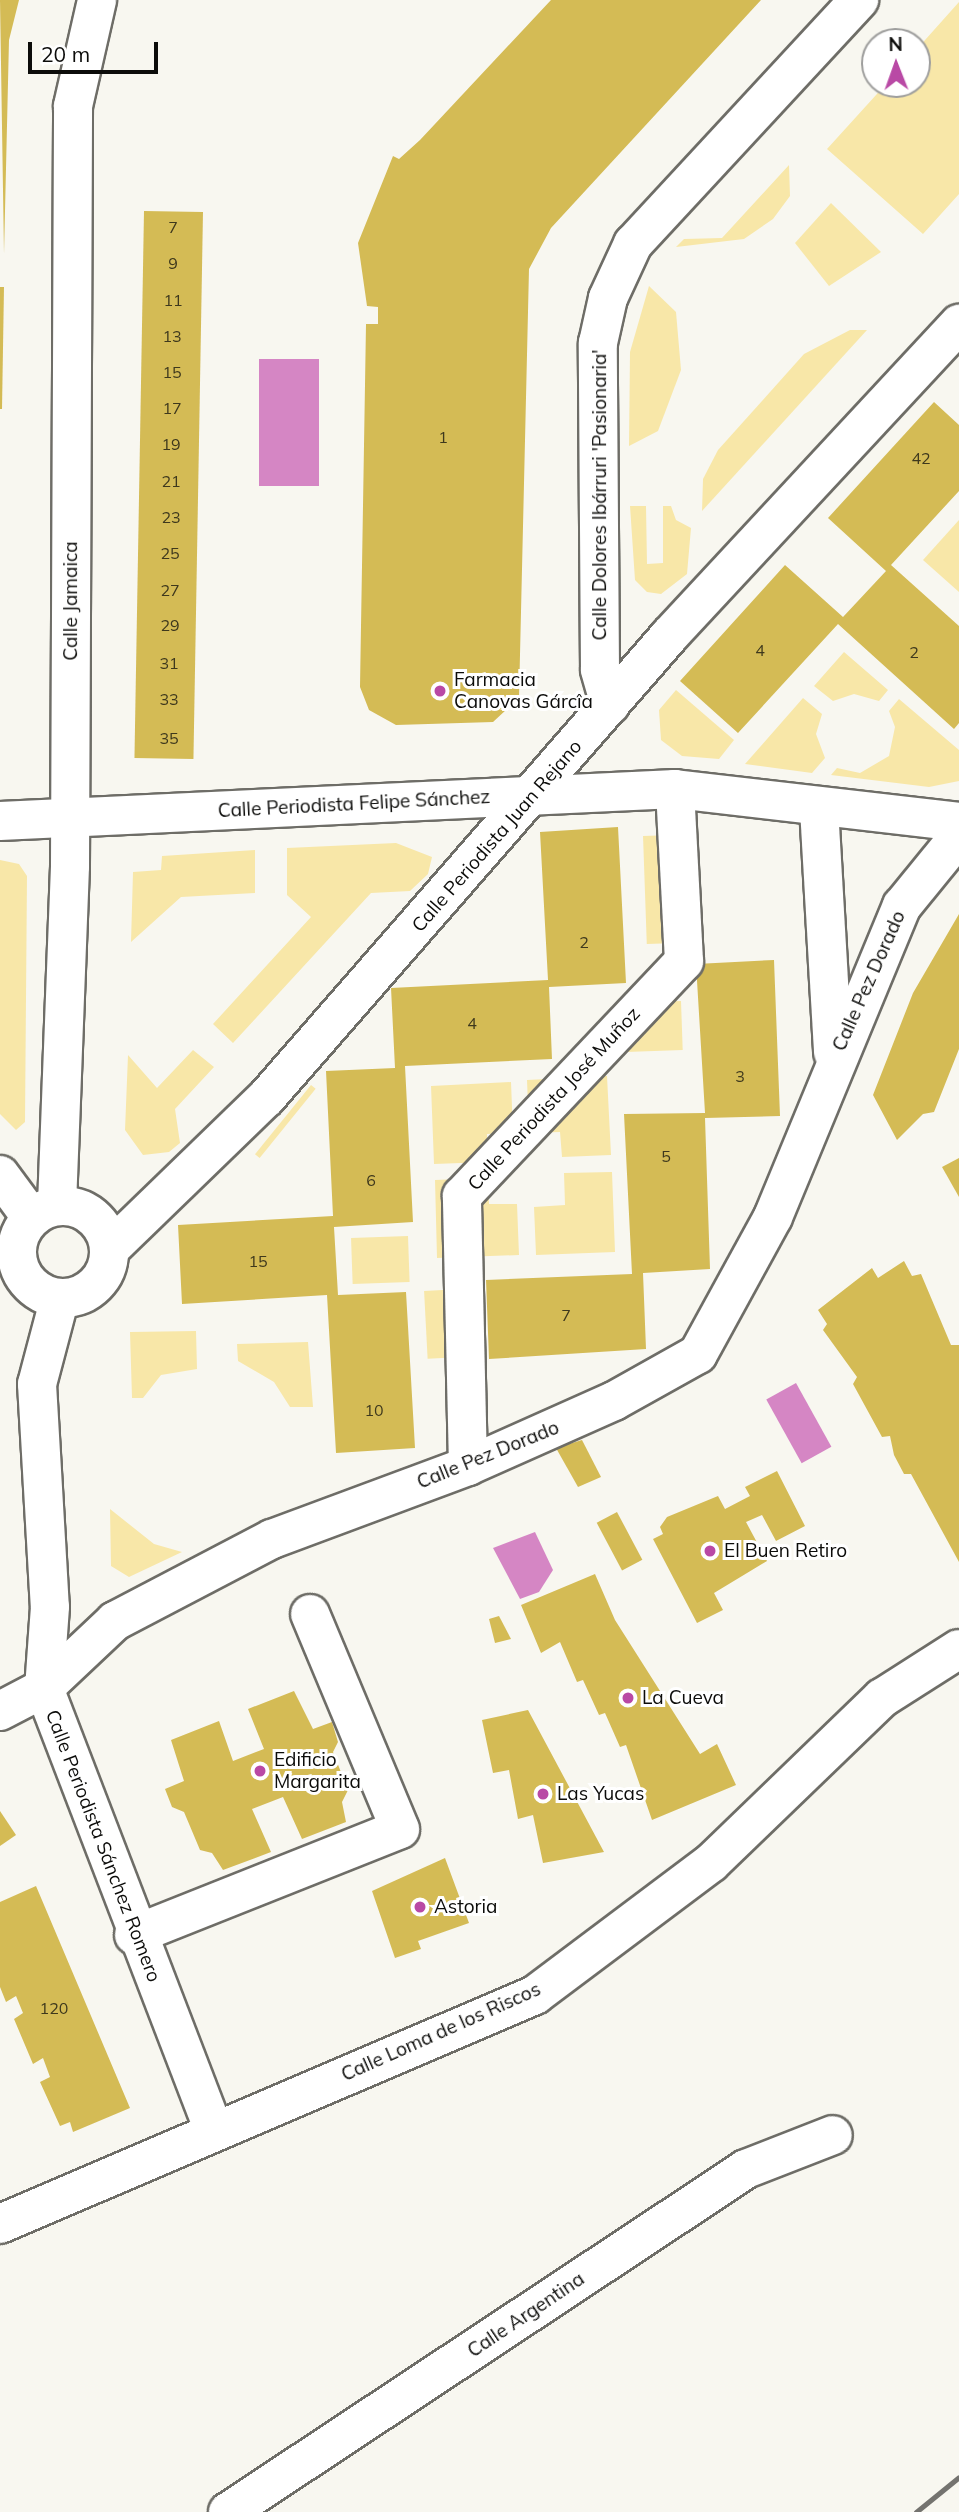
<!DOCTYPE html>
<meta charset="utf-8">
<style>
body{margin:0}
#map{position:relative;width:959px;height:2512px;overflow:hidden;background:#f8f7f0;font-family:Mulish,sans-serif}
div>[style]{position:absolute}
[style*='--x']{left:calc(var(--x)*1px);top:calc(var(--y)*1px);width:calc(var(--w)*1px);rotate:calc(var(--a)*1deg)}
.green>*{inset:0;background:#f8e7a8;transform-origin:0 0}
.water>*{inset:0;background:#d586c4;transform-origin:0 0}
.building>*{inset:0;background:#d4bb55;transform-origin:0 0}
.roads{filter:drop-shadow(2px 0 #6e6d67) drop-shadow(-2px 0 #6e6d67) drop-shadow(0 2px #6e6d67) drop-shadow(0 -2px #6e6d67)}
.street>*{height:38px;margin:-19px;padding:0 19px;transform-origin:19px;border-radius:19px;background:#fff}
.street>.ring{margin:-19px;padding:0;box-sizing:content-box;background:none;border:38px solid #fff;border-radius:50%}
.rail>*{height:5px;margin:-2.5px;padding:0 2.5px;transform-origin:2.5px;border-radius:2.5px;background:#74736f}
.dots>*{width:19px;height:19px;translate:-50% -50%;box-sizing:border-box;border:4px solid #fff;border-radius:50%}
span{translate:-50% -50%;white-space:nowrap;text-align:center;line-height:1.15;-webkit-text-stroke:6px #fff;paint-order:stroke}
.number-label{font-size:16px;color:#3e381d}
.number-label span{-webkit-text-stroke-width:0}
.street-label{font-size:19px;color:#0c0c0a}
.poi-label{font-size:19px;color:#0c0c0a}
.left{translate:0 -50%;text-align:left}
.north{position:absolute;left:861px;top:28px;width:70px;height:70px;box-sizing:border-box;background:#fff;border:2px solid #9e9e9d;border-radius:50%;rotate:359deg;font-size:19px;font-weight:700;line-height:28px;text-align:center;color:#0c0c0a}
.north::after{content:'';display:block;margin:auto;width:24px;height:32px;background:#b949a5;clip-path:polygon(50% 0,100% 100%,50% 72%,0 100%)}
.scale{position:absolute;left:28px;top:42px;width:130px;height:32px;box-sizing:border-box;border:4px solid #0c0c0a;border-top:0;padding-left:9px;font-size:21px;line-height:24px;white-space:nowrap;color:#0c0c0a;-webkit-text-stroke:5px #fff;paint-order:stroke}
</style>
<div id="map">
<div class="green">
<div style="clip-path:polygon(959px 2px,959px 194px,923px 234px,827px 149px,886px 84px,917px 84px,917px 49px)"></div>
<div style="clip-path:polygon(789px 165px,790px 196px,773px 219px,744px 239px,676px 247px,684px 239px,722px 238px)"></div>
<div style="clip-path:polygon(831px 203px,881px 252px,829px 286px,795px 243px)"></div>
<div style="clip-path:polygon(649px 286px,676px 312px,681px 370px,658px 431px,629px 446px,630px 352px)"></div>
<div style="clip-path:polygon(850px 330px,867px 330px,702px 511px,703px 479px,718px 450px,804px 354px)"></div>
<div style="clip-path:polygon(630px 506px,646px 506px,647px 564px,663px 563px,663px 506px,671px 506px,676px 520px,691px 528px,687px 574px,661px 594px,647px 592px,635px 580px)"></div>
<div style="clip-path:polygon(959px 520px,959px 592px,923px 560px)"></div>
<div style="clip-path:polygon(844px 652px,888px 690px,879px 701px,854px 694px,833px 701px,814px 686px)"></div>
<div style="clip-path:polygon(676px 690px,734px 740px,719px 759px,682px 756px,661px 740px,659px 710px)"></div>
<div style="clip-path:polygon(803px 698px,822px 714px,816px 734px,825px 758px,812px 773px,745px 764px)"></div>
<div style="clip-path:polygon(899px 699px,959px 750px,959px 781px,929px 787px,831px 775px,837px 768px,860px 773px,889px 756px,895px 727px,889px 711px)"></div>
<div style="left:673px;top:835px;width:108px;height:30px;rotate:88deg"></div>
<div style="clip-path:polygon(396px 843px,432px 857px,428px 874px,410px 891px,371px 893px,233px 1043px,213px 1024px,311px 917px,287px 895px,287px 848px)"></div>
<div style="clip-path:polygon(255px 850px,255px 893px,181px 897px,131px 942px,133px 872px,161px 870px,162px 856px)"></div>
<div style="clip-path:polygon(0 860px,19px 864px,27px 876px,25px 1122px,16px 1130px,0 1114px)"></div>
<div style="left:681px;top:1001px;width:49px;height:57px;rotate:88deg"></div>
<div style="clip-path:polygon(193px 1050px,214px 1067px,175px 1109px,180px 1143px,169px 1152px,143px 1155px,125px 1130px,128px 1055px,157px 1088px)"></div>
<div style="clip-path:polygon(607px 1076px,611px 1155px,562px 1157px,560px 1132px,529px 1133px,527px 1080px)"></div>
<div style="clip-path:polygon(511px 1082px,513px 1133px,487px 1134px,488px 1162px,434px 1164px,431px 1086px)"></div>
<div style="left:311px;top:1085px;width:6px;height:89px;rotate:39deg"></div>
<div style="clip-path:polygon(612px 1172px,615px 1252px,536px 1255px,534px 1207px,565px 1205px,564px 1173px)"></div>
<div style="clip-path:polygon(488px 1178px,489px 1204px,517px 1204px,519px 1255px,437px 1258px,435px 1180px)"></div>
<div style="left:408px;top:1236px;width:46px;height:57px;rotate:88deg"></div>
<div style="left:480px;top:1288px;width:68px;height:56px;rotate:87deg"></div>
<div style="clip-path:polygon(196px 1331px,197px 1369px,161px 1375px,143px 1398px,132px 1398px,130px 1332px)"></div>
<div style="clip-path:polygon(308px 1342px,313px 1407px,290px 1407px,274px 1382px,238px 1361px,237px 1344px)"></div>
<div style="clip-path:polygon(110px 1509px,154px 1544px,182px 1552px,129px 1577px,111px 1566px)"></div>
</div>
<div class="water">
<div style="left:259px;top:359px;width:60px;height:127px"></div>
<div style="left:796px;top:1383px;width:73px;height:34px;rotate:61deg"></div>
<div style="clip-path:polygon(535px 1532px,553px 1570px,539px 1592px,520px 1599px,493px 1548px)"></div>
</div>
<div class="building">
<div style="clip-path:polygon(0 0,19px 0,9px 40px,4px 254px)"></div>
<div style="clip-path:polygon(551px 0,761px 0,551px 228px,529px 269px,519px 698px,493px 722px,396px 725px,369px 710px,360px 687px,366px 324px,378px 324px,378px 307px,367px 306px,358px 243px,393px 156px,399px 159px,420px 140px)"></div>
<div style="left:144px;top:211px;width:59px;height:547px;rotate:1deg"></div>
<div style="clip-path:polygon(0 287px,4px 287px,2px 409px,0 409px)"></div>
<div style="clip-path:polygon(934px 402px,959px 425px,959px 491px,891px 565px,959px 626px,959px 723px,954px 729px,838px 624px,738px 733px,680px 681px,785px 565px,843px 617px,886px 571px,828px 518px)"></div>
<div style="clip-path:polygon(618px 827px,626px 983px,549px 987px,552px 1059px,405px 1066px,413px 1222px,334px 1227px,338px 1295px,406px 1292px,415px 1448px,336px 1453px,327px 1295px,182px 1304px,178px 1225px,333px 1216px,326px 1071px,395px 1068px,391px 988px,548px 980px,540px 832px)"></div>
<div style="clip-path:polygon(959px 914px,959px 1049px,934px 1112px,923px 1114px,897px 1140px,873px 1095px,913px 993px)"></div>
<div style="clip-path:polygon(774px 960px,780px 1116px,705px 1118px,710px 1269px,643px 1273px,646px 1349px,489px 1359px,486px 1280px,632px 1274px,624px 1114px,705px 1113px,696px 964px)"></div>
<div style="clip-path:polygon(959px 1158px,959px 1197px,942px 1167px)"></div>
<div style="clip-path:polygon(904px 1261px,912px 1276px,921px 1274px,951px 1345px,959px 1345px,959px 1562px,911px 1474px,904px 1474px,894px 1455px,890px 1436px,882px 1437px,853px 1384px,857px 1377px,823px 1330px,827px 1324px,818px 1310px,872px 1268px,878px 1278px)"></div>
<div style="clip-path:polygon(582px 1440px,601px 1477px,578px 1487px,556px 1448px)"></div>
<div style="clip-path:polygon(777px 1471px,805px 1526px,776px 1541px,762px 1515px,746px 1522px,767px 1561px,714px 1593px,723px 1610px,697px 1623px,653px 1539px,663px 1534px,660px 1527px,667px 1517px,718px 1496px,725px 1509px,750px 1496px,745px 1487px)"></div>
<div style="left:617px;top:1512px;width:54px;height:23px;rotate:62deg"></div>
<div style="clip-path:polygon(595px 1574px,615px 1620px,700px 1754px,717px 1744px,736px 1785px,652px 1820px,626px 1745px,620px 1747px,605px 1713px,599px 1715px,583px 1680px,577px 1682px,560px 1642px,541px 1653px,521px 1605px)"></div>
<div style="clip-path:polygon(499px 1616px,511px 1639px,495px 1643px,489px 1619px)"></div>
<div style="clip-path:polygon(294px 1691px,313px 1729px,332px 1722px,338px 1742px,333px 1752px,348px 1790px,342px 1802px,346px 1822px,302px 1839px,283px 1797px,252px 1809px,271px 1852px,223px 1870px,212px 1853px,200px 1850px,184px 1812px,172px 1807px,165px 1789px,184px 1781px,171px 1740px,219px 1721px,233px 1761px,264px 1749px,248px 1709px)"></div>
<div style="clip-path:polygon(528px 1710px,604px 1852px,543px 1863px,533px 1815px,518px 1819px,509px 1770px,493px 1773px,482px 1720px)"></div>
<div style="clip-path:polygon(0 1811px,16px 1835px,0 1846px)"></div>
<div style="clip-path:polygon(445px 1858px,469px 1923px,418px 1941px,421px 1949px,395px 1958px,372px 1891px)"></div>
<div style="clip-path:polygon(36px 1886px,130px 2108px,73px 2132px,70px 2122px,60px 2126px,40px 2082px,50px 2077px,43px 2058px,33px 2064px,14px 2019px,23px 2013px,16px 1996px,6px 2002px,0 1987px,0 1902px)"></div>
</div>
<div class="roads">
<div class="street">
<div style="--x:610;--y:705;--w:37;--a:-106"></div>
<div style="--x:600;--y:669;--w:326;--a:-90.4"></div>
<div style="--x:598;--y:343;--w:46;--a:-77.5"></div>
<div style="--x:608;--y:298;--w:60;--a:-65.2"></div>
<div style="--x:633;--y:244;--w:333;--a:-47.2"></div>
<div style="--x:819;--y:808;--w:245;--a:86.7"></div>
<div style="--x:0;--y:821;--w:676;--a:-2.71"></div>
<div style="--x:675;--y:789;--w:286;--a:6.6"></div>
<div style="--x:0;--y:1175;--w:52;--a:53.6"></div>
<div style="--x:57;--y:1205;--w:339;--a:-87.8"></div>
<div style="--x:70;--y:866;--w:760;--a:-89.77"></div>
<div style="--x:73;--y:106;--w:109;--a:-77.2"></div>
<div class="ring" style="left:17px;top:1206px;width:54px;height:54px"></div>
<div style="--x:111;--y:1248;--w:216;--a:-44.1"></div>
<div style="--x:266;--y:1098;--w:614;--a:-48.89"></div>
<div style="--x:670;--y:635;--w:425;--a:-47.1"></div>
<div style="--x:59;--y:1301;--w:86;--a:104.8"></div>
<div style="--x:37;--y:1384;--w:223;--a:86.7"></div>
<div style="--x:50;--y:1607;--w:81;--a:94.2"></div>
<div style="--x:44;--y:1688;--w:474;--a:69"></div>
<div style="--x:468;--y:1466;--w:270;--a:-91.3"></div>
<div style="--x:462;--y:1196;--w:323;--a:-46.6"></div>
<div style="--x:684;--y:961;--w:172;--a:-93"></div>
<div style="--x:0;--y:1711;--w:50;--a:-27.6"></div>
<div style="--x:44;--y:1688;--w:98;--a:-43.3"></div>
<div style="--x:115;--y:1621;--w:177;--a:-27.6"></div>
<div style="--x:272;--y:1539;--w:209;--a:-20.4"></div>
<div style="--x:468;--y:1466;--w:160;--a:-24"></div>
<div style="--x:614;--y:1401;--w:96;--a:-29.2"></div>
<div style="--x:698;--y:1354;--w:156;--a:-61.3"></div>
<div style="--x:773;--y:1217;--w:337;--a:-67.5"></div>
<div style="--x:902;--y:906;--w:90;--a:-50.8"></div>
<div style="--x:134;--y:1935;--w:286;--a:-21.7"></div>
<div style="--x:400;--y:1829;--w:233;--a:-112.7"></div>
<div style="--x:0;--y:2224;--w:582;--a:-23.17"></div>
<div style="--x:535;--y:1995;--w:220;--a:-36.9"></div>
<div style="--x:711;--y:1863;--w:238;--a:-44"></div>
<div style="--x:882;--y:1698;--w:91;--a:-32.5"></div>
<div style="--x:228;--y:2512;--w:621;--a:-33.51"></div>
<div style="--x:746;--y:2169;--w:93;--a:-21.3"></div>
</div>
</div>
<div class="rail">
<div style="--x:916;--y:2512;--w:55;--a:-39.1"></div>
</div>
<div class="dots">
<div style="left:440px;top:691px;background:#b949a5"></div>
<div style="left:710px;top:1551px;background:#b949a5"></div>
<div style="left:628px;top:1698px;background:#b949a5"></div>
<div style="left:260px;top:1771px;background:#b949a5"></div>
<div style="left:543px;top:1794px;background:#b949a5"></div>
<div style="left:420px;top:1907px;background:#b949a5"></div>
</div>
<div class="number-label">
<span style="left:173px;top:227px">7</span>
<span style="left:173px;top:263px">9</span>
<span style="left:173px;top:300px">11</span>
<span style="left:172px;top:336px">13</span>
<span style="left:172px;top:372px">15</span>
<span style="left:172px;top:408px">17</span>
<span style="left:443px;top:437px">1</span>
<span style="left:171px;top:444px">19</span>
<span style="left:921px;top:458px">42</span>
<span style="left:171px;top:481px">21</span>
<span style="left:171px;top:517px">23</span>
<span style="left:170px;top:553px">25</span>
<span style="left:170px;top:590px">27</span>
<span style="left:170px;top:625px">29</span>
<span style="left:760px;top:650px">4</span>
<span style="left:914px;top:652px">2</span>
<span style="left:169px;top:663px">31</span>
<span style="left:169px;top:699px">33</span>
<span style="left:169px;top:738px">35</span>
<span style="left:584px;top:942px">2</span>
<span style="left:472px;top:1023px">4</span>
<span style="left:740px;top:1076px">3</span>
<span style="left:666px;top:1156px">5</span>
<span style="left:371px;top:1180px">6</span>
<span style="left:258px;top:1261px">15</span>
<span style="left:566px;top:1315px">7</span>
<span style="left:374px;top:1410px">10</span>
<span style="left:54px;top:2008px">120</span>
</div>
<div class="street-label">
<span style="left:600px;top:495px;rotate:-90deg">Calle Dolores Ibárruri 'Pasionaria'</span>
<span style="left:71px;top:601px;rotate:-90deg">Calle Jamaica</span>
<span style="left:354px;top:804px;rotate:-3deg">Calle Periodista Felipe Sánchez</span>
<span style="left:497px;top:836px;rotate:-49deg">Calle Periodista Juan Rejano</span>
<span style="left:869px;top:981px;rotate:-66deg">Calle Pez Dorado</span>
<span style="left:554px;top:1099px;rotate:-47deg">Calle Periodista José Muñoz</span>
<span style="left:488px;top:1455px;rotate:-22deg">Calle Pez Dorado</span>
<span style="left:103px;top:1846px;rotate:69deg">Calle Periodista Sánchez Romero</span>
<span style="left:441px;top:2032px;rotate:-24deg">Calle Loma de los Riscos</span>
<span style="left:526px;top:2315px;rotate:-34deg">Calle Argentina</span>
</div>
<div class="poi-label">
<span class="left" style="left:454px;top:691px">Farmacia<br>Canovas Gárcîa</span>
<span class="left" style="left:724px;top:1551px">El Buen Retiro</span>
<span class="left" style="left:642px;top:1698px">La Cueva</span>
<span class="left" style="left:274px;top:1771px">Edificio<br>Margarita</span>
<span class="left" style="left:557px;top:1794px">Las Yucas</span>
<span class="left" style="left:434px;top:1907px">Astoria</span>
</div>
<div class="north">N</div>
<div class="scale">20 m</div>
</div>
